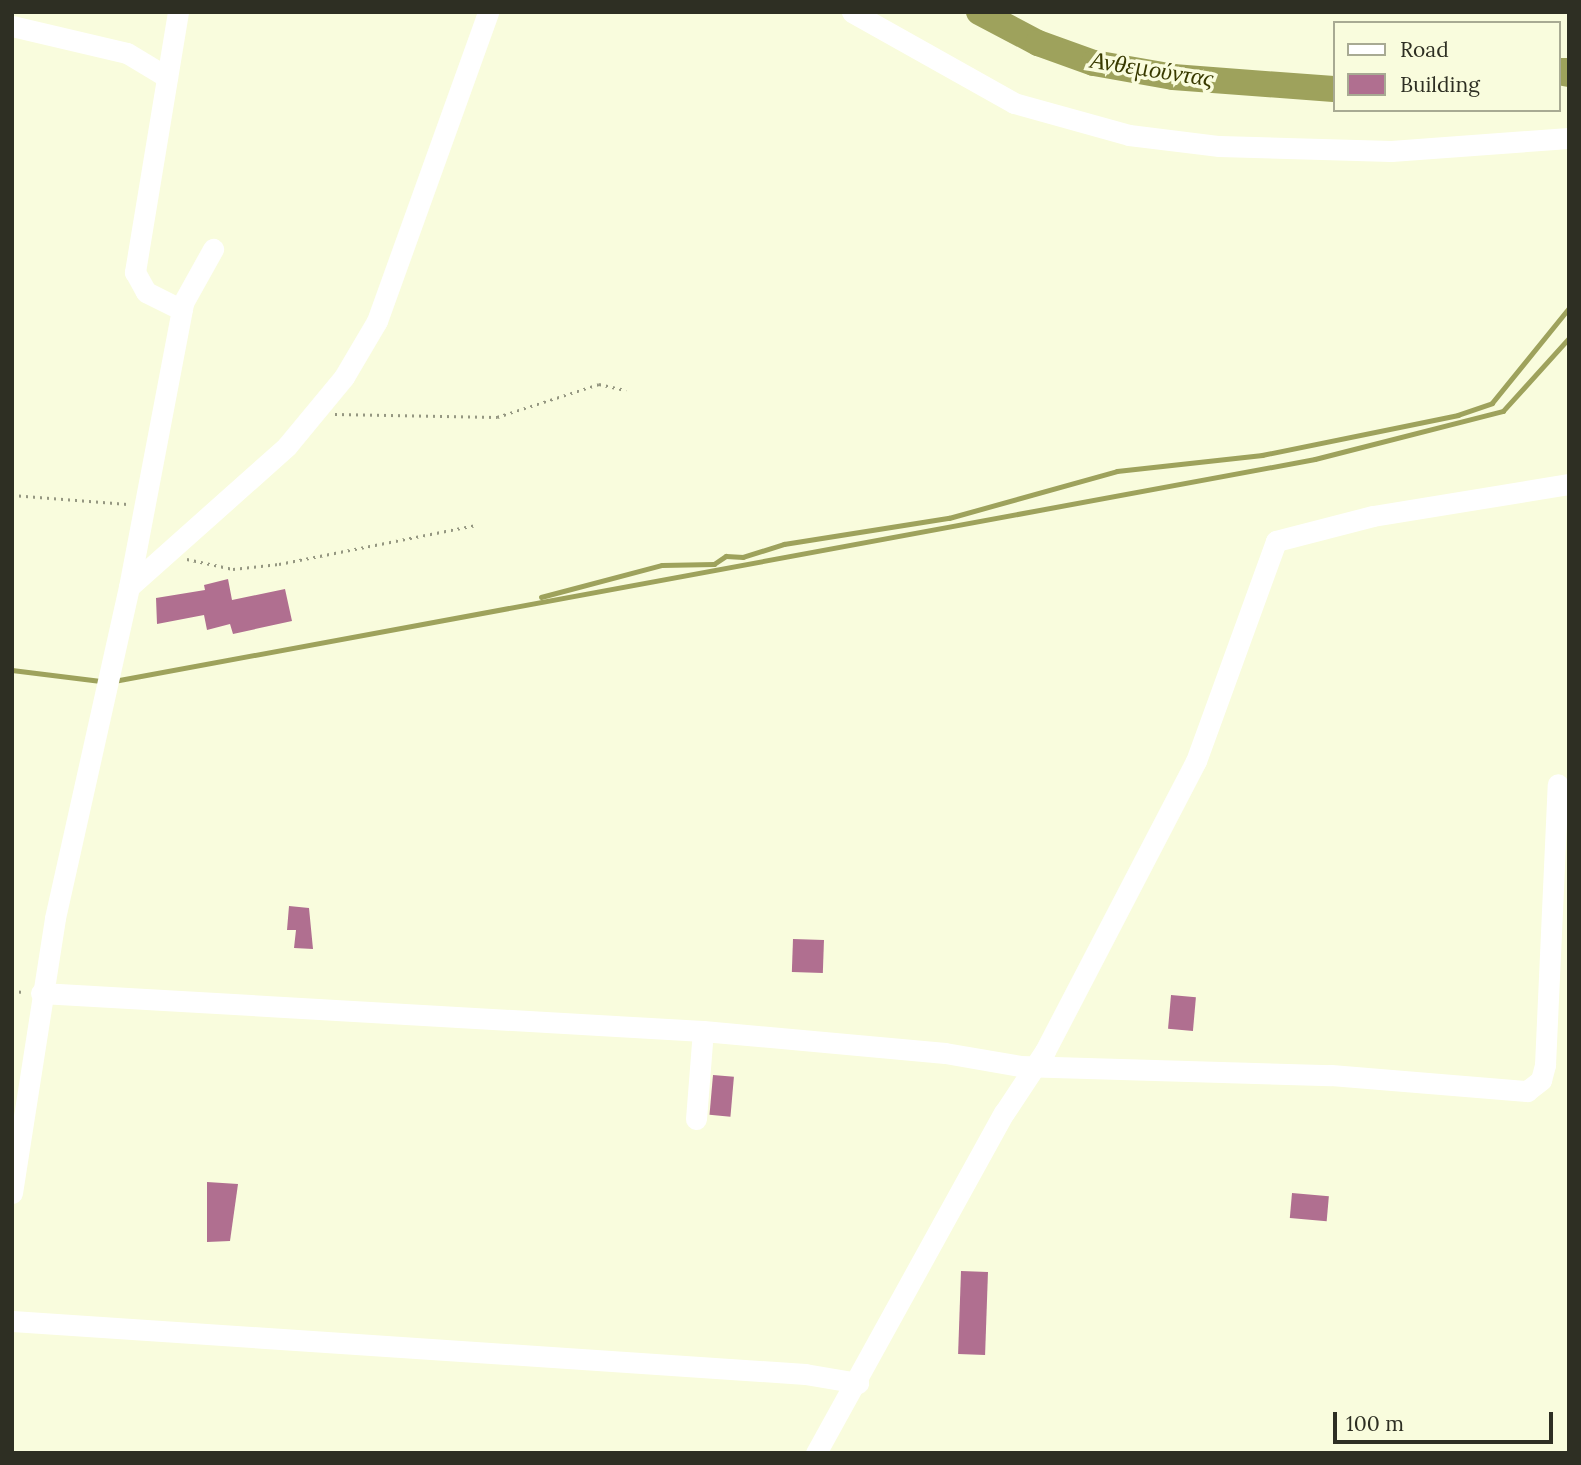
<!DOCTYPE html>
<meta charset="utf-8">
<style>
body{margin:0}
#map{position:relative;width:1581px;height:1465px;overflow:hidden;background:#f9fcdd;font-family:Lora,serif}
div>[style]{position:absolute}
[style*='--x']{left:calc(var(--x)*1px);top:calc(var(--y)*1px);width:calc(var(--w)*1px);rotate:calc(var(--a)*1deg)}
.stream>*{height:4.5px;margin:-2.25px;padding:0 2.25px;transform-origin:2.25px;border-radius:2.25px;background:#9ea25c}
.river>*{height:26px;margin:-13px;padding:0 13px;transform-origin:13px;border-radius:13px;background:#9ea25c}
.building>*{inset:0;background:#b06f90;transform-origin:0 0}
.path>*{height:2.5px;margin-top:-1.25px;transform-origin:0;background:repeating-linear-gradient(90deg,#959781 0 2px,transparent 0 7px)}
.minor>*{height:21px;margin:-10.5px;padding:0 10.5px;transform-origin:10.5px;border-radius:10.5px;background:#fff}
span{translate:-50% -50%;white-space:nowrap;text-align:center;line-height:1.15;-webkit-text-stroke:7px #f9fcdd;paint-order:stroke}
.water-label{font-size:24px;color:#383a00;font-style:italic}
.frame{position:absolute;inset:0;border:14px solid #2e2f23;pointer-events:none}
.legend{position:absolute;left:1333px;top:21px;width:228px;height:91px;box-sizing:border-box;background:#f9fcdd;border:2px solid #a8aa93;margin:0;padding:9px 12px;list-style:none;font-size:21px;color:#2e2f23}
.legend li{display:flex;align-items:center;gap:14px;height:35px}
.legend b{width:35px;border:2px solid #a8aa93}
.scale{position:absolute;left:1333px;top:1412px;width:220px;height:32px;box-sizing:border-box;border:4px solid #2e2f23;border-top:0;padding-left:9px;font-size:21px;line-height:24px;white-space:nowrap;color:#2e2f23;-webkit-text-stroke:5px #f9fcdd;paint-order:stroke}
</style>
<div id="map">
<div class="stream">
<div style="--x:1558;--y:60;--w:11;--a:0"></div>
<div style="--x:541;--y:597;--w:125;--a:-14.8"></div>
<div style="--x:662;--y:565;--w:52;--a:-1.1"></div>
<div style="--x:714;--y:564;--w:14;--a:-34"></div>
<div style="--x:726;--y:556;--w:17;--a:3"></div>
<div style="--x:743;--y:557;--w:43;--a:-17.6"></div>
<div style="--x:784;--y:544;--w:167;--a:-9"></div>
<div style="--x:949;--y:518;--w:174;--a:-15.6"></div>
<div style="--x:1117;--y:471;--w:146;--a:-6.3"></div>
<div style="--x:1262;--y:455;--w:200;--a:-11.5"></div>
<div style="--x:1458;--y:415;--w:36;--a:-19"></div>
<div style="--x:1492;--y:403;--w:122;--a:-51"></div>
<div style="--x:12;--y:670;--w:91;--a:7"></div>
<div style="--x:114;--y:681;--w:1221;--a:-10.47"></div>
<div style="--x:1315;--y:459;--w:194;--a:-14.3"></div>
<div style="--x:1503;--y:411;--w:98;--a:-47.9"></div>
</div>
<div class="river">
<div style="--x:979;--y:12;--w:67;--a:27.7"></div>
<div style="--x:1038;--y:43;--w:59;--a:19.7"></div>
<div style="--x:1094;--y:63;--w:80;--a:10"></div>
<div style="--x:1173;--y:77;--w:161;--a:4.3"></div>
<div style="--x:1558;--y:72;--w:11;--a:10"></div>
</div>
<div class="building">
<div style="clip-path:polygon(228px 579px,232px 600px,285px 589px,292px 621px,233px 634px,230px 624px,207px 630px,204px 615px,157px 624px,156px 598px,205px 590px,204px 585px)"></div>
<div style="clip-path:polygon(289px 906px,309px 908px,313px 949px,294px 948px,296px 930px,287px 930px)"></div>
<div style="left:793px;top:939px;width:31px;height:33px;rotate:2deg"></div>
<div style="left:1171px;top:995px;width:25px;height:34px;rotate:5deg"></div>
<div style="left:713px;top:1075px;width:21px;height:40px;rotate:5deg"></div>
<div style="clip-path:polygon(207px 1182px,238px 1184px,230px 1241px,207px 1242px)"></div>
<div style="left:1292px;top:1193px;width:37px;height:25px;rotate:5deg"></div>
<div style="left:961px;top:1271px;width:27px;height:83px;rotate:2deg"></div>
</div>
<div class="path">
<div style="--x:335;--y:414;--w:162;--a:1.1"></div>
<div style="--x:497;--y:417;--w:107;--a:-17.9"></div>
<div style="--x:599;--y:384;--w:28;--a:13"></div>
<div style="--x:12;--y:495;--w:116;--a:4.4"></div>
<div style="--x:187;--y:559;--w:47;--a:12.3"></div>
<div style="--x:233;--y:569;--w:46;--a:-6.2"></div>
<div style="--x:279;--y:564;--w:201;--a:-11.2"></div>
<div style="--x:12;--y:991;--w:12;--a:5"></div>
</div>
<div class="minor">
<div style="--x:178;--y:12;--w:264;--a:99.4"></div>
<div style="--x:135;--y:272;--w:23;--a:61"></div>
<div style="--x:146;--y:292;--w:40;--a:26.6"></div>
<div style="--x:852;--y:12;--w:186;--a:29.3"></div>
<div style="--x:1014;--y:103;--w:119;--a:15.5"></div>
<div style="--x:1129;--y:135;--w:91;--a:7"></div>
<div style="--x:1219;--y:146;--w:172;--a:1.7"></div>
<div style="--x:1391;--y:151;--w:178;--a:-4.2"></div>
<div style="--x:12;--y:26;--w:118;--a:13.2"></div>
<div style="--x:127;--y:53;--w:47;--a:31"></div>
<div style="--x:129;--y:587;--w:289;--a:-79.2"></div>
<div style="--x:183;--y:303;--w:62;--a:-60.9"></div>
<div style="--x:41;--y:993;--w:663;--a:3.29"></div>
<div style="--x:703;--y:1031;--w:243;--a:5.2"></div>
<div style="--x:945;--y:1053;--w:76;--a:9.8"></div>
<div style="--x:1020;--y:1066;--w:311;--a:1.7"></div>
<div style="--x:1331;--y:1075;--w:197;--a:4.7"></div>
<div style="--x:1527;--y:1091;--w:18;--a:-38"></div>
<div style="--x:1541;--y:1080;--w:16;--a:-75"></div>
<div style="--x:1545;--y:1065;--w:281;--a:-87.4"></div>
<div style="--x:696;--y:1119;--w:88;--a:-85.5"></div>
<div style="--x:12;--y:1193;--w:278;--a:-81.1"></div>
<div style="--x:55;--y:918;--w:339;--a:-77.4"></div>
<div style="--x:129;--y:587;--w:212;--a:-41.7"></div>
<div style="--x:287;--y:446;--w:89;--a:-50.4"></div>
<div style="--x:344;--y:377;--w:65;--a:-59.5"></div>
<div style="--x:377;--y:321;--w:328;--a:-70.2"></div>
<div style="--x:12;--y:1321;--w:795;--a:3.82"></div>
<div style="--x:805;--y:1374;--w:54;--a:9.6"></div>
<div style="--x:816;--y:1453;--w:389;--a:-61.1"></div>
<div style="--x:1004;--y:1113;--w:74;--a:-56.5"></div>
<div style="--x:1045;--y:1051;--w:327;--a:-62.5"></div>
<div style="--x:1196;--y:761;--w:234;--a:-70"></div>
<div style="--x:1276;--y:541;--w:100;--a:-14.5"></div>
<div style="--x:1373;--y:516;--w:199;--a:-9.3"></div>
</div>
<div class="water-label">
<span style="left:1152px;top:69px;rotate:9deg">Ανθεμούντας</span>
</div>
<div class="frame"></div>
<ul class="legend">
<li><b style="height:9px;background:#fff"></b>Road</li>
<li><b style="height:19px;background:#b06f90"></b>Building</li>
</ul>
<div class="scale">100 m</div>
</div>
